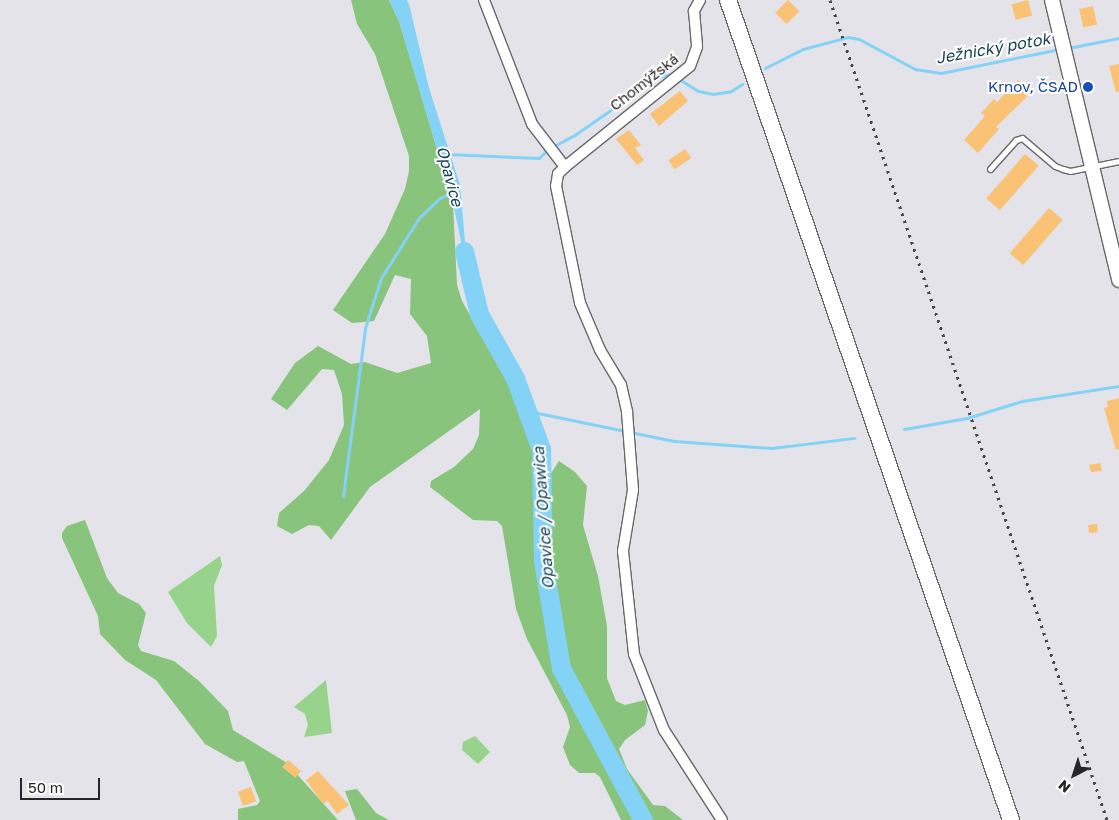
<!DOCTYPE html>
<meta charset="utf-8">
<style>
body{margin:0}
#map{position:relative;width:1119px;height:820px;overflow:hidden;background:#e3e3e9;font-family:"Golos Text",sans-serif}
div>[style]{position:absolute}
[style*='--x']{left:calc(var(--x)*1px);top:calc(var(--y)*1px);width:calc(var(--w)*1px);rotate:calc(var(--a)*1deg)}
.green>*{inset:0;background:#98d38c}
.forest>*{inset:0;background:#89c47d}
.water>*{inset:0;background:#84d3f6}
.stream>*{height:3px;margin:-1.5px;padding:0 1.5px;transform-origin:1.5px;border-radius:1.5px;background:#84d3f6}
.river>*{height:19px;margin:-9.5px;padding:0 9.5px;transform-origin:9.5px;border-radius:9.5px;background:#84d3f6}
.building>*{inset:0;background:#f9c274;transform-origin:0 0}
.roads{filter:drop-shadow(1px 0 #67676c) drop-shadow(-1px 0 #67676c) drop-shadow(0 1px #67676c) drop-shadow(0 -1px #67676c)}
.service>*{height:5px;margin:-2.5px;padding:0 2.5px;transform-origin:2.5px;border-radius:2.5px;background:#fff}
.minor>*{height:10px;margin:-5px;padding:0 5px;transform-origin:5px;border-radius:5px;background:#fff}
.secondary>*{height:14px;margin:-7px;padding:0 7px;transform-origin:7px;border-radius:7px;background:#fff}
.primary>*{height:16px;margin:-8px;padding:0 8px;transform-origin:8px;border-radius:8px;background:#fff}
.rail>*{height:3px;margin-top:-1.5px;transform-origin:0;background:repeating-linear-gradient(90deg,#454547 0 2.5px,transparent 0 7.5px)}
.dots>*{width:14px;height:14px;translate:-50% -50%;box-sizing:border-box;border:2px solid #fff;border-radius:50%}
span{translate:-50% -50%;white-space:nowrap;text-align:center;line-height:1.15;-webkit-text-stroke:4px #fff;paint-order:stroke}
.street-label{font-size:15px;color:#262628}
.transit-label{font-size:15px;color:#164399}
.right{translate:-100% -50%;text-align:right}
.water-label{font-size:16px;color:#154355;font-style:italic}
.north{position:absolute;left:1049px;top:750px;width:50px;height:50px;-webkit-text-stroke:4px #fff;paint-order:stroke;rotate:220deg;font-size:14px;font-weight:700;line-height:20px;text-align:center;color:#262628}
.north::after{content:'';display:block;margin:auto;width:18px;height:22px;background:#262628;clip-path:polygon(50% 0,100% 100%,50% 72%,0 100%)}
.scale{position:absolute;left:20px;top:778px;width:80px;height:22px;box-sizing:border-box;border:2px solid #262628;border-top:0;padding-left:6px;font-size:15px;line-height:18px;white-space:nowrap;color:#262628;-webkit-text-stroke:4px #fff;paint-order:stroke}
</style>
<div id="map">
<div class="green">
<div style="clip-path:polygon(220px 556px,222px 565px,214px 586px,217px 636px,211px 647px,187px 623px,168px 592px)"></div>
<div style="clip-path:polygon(326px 680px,332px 733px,304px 737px,308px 725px,305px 714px,294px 707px)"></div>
<div style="clip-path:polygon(475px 736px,490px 752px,478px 764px,462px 750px,463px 742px)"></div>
</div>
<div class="forest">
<div style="clip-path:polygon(351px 0,389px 0,399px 21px,453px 203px,457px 285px,462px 301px,503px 372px,521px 382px,541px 429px,550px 475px,559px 461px,575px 472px,587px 486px,583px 525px,598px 576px,607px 626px,607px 678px,616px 701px,625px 705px,645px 700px,648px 711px,645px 725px,625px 740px,619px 749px,627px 769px,653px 805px,665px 806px,683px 820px,621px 820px,600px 777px,595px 773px,579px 773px,570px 765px,563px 747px,570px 727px,567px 715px,527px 639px,516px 609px,502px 526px,497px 521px,473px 520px,430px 487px,431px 481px,454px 467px,473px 449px,479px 435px,480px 409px,370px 487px,331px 540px,319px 526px,309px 525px,292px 534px,277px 526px,279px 513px,304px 491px,329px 460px,344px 425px,342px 394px,334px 370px,322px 369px,287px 410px,271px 399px,295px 363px,318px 346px,351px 364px,365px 362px,397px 373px,431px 363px,427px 336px,410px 314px,411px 279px,395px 275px,374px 321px,352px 323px,333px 310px,385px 234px,405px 189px,409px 171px,409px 156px,375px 54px,357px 24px)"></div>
<div style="clip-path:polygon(85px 520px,107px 578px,118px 593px,139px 604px,146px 613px,138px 645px,141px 651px,174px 661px,199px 681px,228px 711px,233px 730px,287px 763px,338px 820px,238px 820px,238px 809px,257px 805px,260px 801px,244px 761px,237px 762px,205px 744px,156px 680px,125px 660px,100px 634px,98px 616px,62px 538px,62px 533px,67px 526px)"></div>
<div style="clip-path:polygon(357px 789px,376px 813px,389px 820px,356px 820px,345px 791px)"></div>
</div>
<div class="water">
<div style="clip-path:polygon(389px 0,407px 0,409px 4px,429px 88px,460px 185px,468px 275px,453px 203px,399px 21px)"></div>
</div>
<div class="stream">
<div style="--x:1068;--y:48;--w:52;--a:-11.1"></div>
<div style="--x:765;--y:68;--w:42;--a:-26.6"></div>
<div style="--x:803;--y:49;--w:47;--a:-14.9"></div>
<div style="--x:848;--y:37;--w:11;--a:10"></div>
<div style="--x:859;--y:39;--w:64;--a:28.2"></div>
<div style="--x:915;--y:69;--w:26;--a:9"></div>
<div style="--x:941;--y:73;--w:121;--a:-11.4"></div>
<div style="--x:682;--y:81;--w:19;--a:32"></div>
<div style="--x:698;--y:91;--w:15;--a:11"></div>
<div style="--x:713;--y:94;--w:18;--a:-9"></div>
<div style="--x:731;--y:91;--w:13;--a:-32"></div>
<div style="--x:552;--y:147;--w:27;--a:-28"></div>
<div style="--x:576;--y:134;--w:100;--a:-34.8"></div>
<div style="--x:658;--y:77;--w:14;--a:-12"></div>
<div style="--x:447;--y:154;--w:92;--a:2.5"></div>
<div style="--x:539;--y:158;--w:10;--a:-45"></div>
<div style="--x:528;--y:411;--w:149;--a:11.6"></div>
<div style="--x:674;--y:441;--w:98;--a:4.1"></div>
<div style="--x:772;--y:448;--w:83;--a:-7"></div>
<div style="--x:904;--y:429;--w:64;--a:-9.9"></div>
<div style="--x:967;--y:418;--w:58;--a:-17.2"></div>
<div style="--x:1022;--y:401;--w:98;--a:-8.8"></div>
<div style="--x:343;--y:496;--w:169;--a:-82.5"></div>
<div style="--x:365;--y:328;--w:52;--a:-72.3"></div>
<div style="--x:381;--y:278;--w:71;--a:-57.7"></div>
<div style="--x:419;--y:218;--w:29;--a:-44"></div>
<div style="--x:440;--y:198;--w:15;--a:-28"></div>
</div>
<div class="river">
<div style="--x:464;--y:251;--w:65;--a:76.6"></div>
<div style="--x:479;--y:314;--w:73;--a:60.6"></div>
<div style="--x:515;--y:378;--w:76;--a:69.9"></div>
<div style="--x:541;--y:449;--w:112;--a:89"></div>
<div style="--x:543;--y:561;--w:109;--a:80.5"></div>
<div style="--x:561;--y:668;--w:173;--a:61.7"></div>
</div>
<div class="building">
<div style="left:788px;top:0;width:16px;height:18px;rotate:45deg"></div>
<div style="left:1028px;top:0;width:16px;height:17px;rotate:75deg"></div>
<div style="left:1093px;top:6px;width:19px;height:14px;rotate:78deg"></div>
<div style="clip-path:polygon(1119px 64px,1119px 92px,1116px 92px,1109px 66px)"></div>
<div style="clip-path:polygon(1018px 80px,1032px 92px,996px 127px,999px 129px,978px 153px,964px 140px,985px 116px,981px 113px,994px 99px,997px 102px)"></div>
<div style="clip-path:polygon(680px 91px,688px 101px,659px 126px,650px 114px)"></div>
<div style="clip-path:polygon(629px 130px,641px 145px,635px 148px,644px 160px,637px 165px,616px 139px)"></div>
<div style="left:685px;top:149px;width:11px;height:20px;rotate:56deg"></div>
<div style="left:1025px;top:154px;width:18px;height:59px;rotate:41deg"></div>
<div style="left:1049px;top:208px;width:18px;height:60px;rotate:41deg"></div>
<div style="clip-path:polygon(1119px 398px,1119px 449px,1116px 450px,1104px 408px,1108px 407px,1107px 401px)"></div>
<div style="clip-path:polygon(1100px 463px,1102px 471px,1091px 472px,1089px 465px)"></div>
<div style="left:1097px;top:524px;width:8px;height:9px;rotate:83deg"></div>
<div style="left:288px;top:760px;width:17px;height:9px;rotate:40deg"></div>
<div style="clip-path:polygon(318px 771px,349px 805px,337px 814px,328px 801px,323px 804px,306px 780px)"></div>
<div style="left:251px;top:787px;width:15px;height:14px;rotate:70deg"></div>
</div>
<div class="roads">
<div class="service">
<div style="--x:990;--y:169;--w:39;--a:-48"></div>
<div style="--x:1016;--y:140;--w:6;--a:-18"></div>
<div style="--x:1022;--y:138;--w:43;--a:40.3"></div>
<div style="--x:1055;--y:166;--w:9;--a:21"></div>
<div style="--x:1063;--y:169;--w:7;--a:16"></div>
<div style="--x:1070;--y:171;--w:50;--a:-11.5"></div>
</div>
<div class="minor">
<div style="--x:484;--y:0;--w:133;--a:68.8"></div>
<div style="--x:532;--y:124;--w:54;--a:52.5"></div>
<div style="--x:700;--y:0;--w:13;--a:119"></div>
<div style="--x:694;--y:11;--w:36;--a:85"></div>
<div style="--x:697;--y:47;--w:20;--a:110"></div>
<div style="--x:690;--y:66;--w:161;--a:141.1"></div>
<div style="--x:565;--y:167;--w:10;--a:135"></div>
<div style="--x:558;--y:174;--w:12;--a:99"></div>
<div style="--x:556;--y:186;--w:119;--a:78.4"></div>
<div style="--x:580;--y:303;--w:51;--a:66.9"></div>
<div style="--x:600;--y:350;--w:41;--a:59"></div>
<div style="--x:621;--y:385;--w:28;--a:77"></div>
<div style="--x:627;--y:412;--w:78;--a:85.6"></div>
<div style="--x:633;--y:490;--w:62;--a:99.3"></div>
<div style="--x:623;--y:551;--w:104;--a:83.9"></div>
<div style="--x:634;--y:654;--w:82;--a:68.5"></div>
<div style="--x:664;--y:730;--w:107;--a:57.2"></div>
</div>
<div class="secondary">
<div style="--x:1052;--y:0;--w:288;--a:76.5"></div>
</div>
<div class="primary">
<div style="--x:728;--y:0;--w:867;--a:70.96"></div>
</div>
</div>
<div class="rail">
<div style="--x:830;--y:0;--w:866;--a:71.33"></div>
</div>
<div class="dots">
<div style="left:1088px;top:87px;background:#1a4fb4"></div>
</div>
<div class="street-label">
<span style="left:644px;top:82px;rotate:-38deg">Chomýžská</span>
</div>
<div class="transit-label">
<span class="right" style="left:1078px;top:87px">Krnov, ČSAD</span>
</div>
<div class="water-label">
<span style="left:993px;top:48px;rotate:-10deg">Ježnický potok</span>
<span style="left:450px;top:176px;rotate:75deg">Opavice</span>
<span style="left:543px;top:518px;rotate:-94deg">Opavice / Opawica</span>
</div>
<div class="north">N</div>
<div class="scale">50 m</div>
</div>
